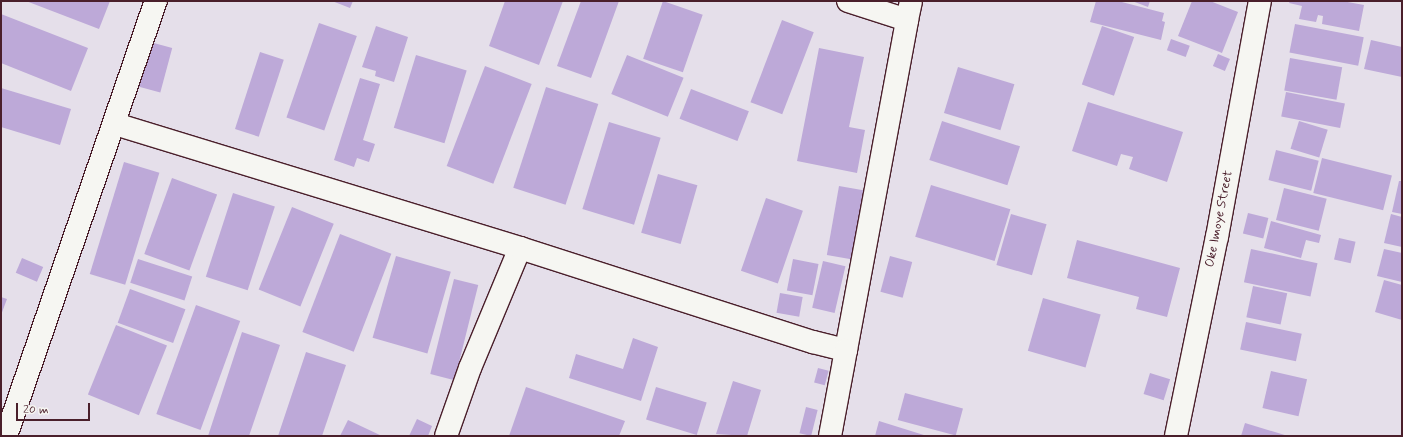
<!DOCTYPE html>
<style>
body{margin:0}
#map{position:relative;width:1403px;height:437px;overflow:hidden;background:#e5dfea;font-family:Mynerve,sans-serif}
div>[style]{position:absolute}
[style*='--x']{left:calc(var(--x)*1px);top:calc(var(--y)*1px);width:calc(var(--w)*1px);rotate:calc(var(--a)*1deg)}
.building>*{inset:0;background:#bda9d8;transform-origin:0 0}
.roads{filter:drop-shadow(1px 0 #4a1f2b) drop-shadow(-1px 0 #4a1f2b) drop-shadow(0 1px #4a1f2b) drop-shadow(0 -1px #4a1f2b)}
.minor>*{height:22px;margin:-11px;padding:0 11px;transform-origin:11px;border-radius:11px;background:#f6f6f2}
span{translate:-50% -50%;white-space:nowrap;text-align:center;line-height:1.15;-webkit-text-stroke:3.5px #f6f6f2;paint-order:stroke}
.street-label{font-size:13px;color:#4a1f2b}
.frame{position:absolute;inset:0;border:2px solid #4a1f2b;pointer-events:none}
.scale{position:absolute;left:16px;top:403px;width:74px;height:18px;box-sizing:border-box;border:2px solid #4a1f2b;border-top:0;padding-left:5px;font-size:12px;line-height:14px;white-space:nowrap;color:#4a1f2b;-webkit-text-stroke:3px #f6f6f2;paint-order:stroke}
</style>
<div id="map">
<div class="building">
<div style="clip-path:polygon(26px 1px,110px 1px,99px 29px)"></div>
<div style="clip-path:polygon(332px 1px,353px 1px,350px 8px)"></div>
<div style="clip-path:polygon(505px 1px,563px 1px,539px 65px,489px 46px)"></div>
<div style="clip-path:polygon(581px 1px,619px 1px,591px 78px,557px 66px)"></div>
<div style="left:663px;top:1px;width:42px;height:61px;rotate:19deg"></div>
<div style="clip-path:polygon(1096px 1px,1118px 1px,1164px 13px,1162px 21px,1165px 22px,1161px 40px,1090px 22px)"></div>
<div style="clip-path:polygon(1132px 1px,1150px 1px,1148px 7px)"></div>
<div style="clip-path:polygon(1192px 1px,1210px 1px,1238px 12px,1222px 53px,1178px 36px)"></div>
<div style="clip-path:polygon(1290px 1px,1342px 1px,1364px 5px,1359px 31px,1322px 24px,1323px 16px,1318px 15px,1316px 22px,1299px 19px,1302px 6px,1289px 3px)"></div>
<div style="clip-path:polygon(1px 14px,88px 48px,71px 91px,1px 63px)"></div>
<div style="left:782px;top:20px;width:34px;height:88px;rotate:21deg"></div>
<div style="left:319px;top:23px;width:40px;height:100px;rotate:19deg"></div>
<div style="left:1295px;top:24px;width:70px;height:29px;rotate:11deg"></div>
<div style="clip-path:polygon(376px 26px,408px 37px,394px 82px,375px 76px,376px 71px,362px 67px)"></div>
<div style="left:1102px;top:26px;width:34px;height:62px;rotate:19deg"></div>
<div style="left:1171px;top:39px;width:20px;height:12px;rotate:20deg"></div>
<div style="clip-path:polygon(1371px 40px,1402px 47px,1402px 77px,1364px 69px)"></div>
<div style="left:150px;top:42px;width:23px;height:46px;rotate:15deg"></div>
<div style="clip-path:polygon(819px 48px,864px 57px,849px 127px,865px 130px,857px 173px,797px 161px)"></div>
<div style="left:260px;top:52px;width:25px;height:81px;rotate:18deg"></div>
<div style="left:1218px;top:54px;width:13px;height:13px;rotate:23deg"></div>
<div style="left:416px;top:55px;width:53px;height:76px;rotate:17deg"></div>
<div style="left:627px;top:55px;width:61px;height:42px;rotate:22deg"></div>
<div style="left:1290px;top:58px;width:53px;height:33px;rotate:10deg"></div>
<div style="left:485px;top:66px;width:50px;height:107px;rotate:21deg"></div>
<div style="left:958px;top:67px;width:59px;height:48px;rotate:17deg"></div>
<div style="clip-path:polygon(360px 78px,380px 84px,363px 140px,375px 144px,369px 162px,357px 158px,354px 167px,334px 160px)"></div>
<div style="left:546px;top:87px;width:55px;height:106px;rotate:18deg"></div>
<div style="clip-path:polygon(1px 88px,71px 109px,60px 145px,1px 127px)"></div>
<div style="left:691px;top:89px;width:62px;height:32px;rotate:21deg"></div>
<div style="left:1286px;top:92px;width:60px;height:25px;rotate:11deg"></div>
<div style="clip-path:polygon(1088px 102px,1183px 132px,1167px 182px,1129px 169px,1133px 157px,1121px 154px,1117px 166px,1072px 151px)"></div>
<div style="left:942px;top:121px;width:82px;height:41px;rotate:18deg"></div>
<div style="left:1299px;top:121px;width:30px;height:29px;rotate:17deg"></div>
<div style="left:609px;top:122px;width:54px;height:91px;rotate:17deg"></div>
<div style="left:1276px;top:150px;width:44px;height:31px;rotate:14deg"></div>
<div style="left:1322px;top:158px;width:72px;height:36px;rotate:14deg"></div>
<div style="left:124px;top:162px;width:37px;height:117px;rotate:17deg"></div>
<div style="left:658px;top:174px;width:41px;height:61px;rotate:16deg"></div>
<div style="left:172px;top:178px;width:48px;height:81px;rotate:20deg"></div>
<div style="clip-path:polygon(1399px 181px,1402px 181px,1402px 214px,1392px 212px)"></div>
<div style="left:931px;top:185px;width:83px;height:54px;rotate:17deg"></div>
<div style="left:839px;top:186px;width:29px;height:70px;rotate:10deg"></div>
<div style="left:1284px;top:188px;width:44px;height:33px;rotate:14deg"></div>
<div style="left:233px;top:193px;width:44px;height:88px;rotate:18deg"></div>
<div style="left:766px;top:198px;width:39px;height:77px;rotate:19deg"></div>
<div style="left:292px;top:207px;width:45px;height:89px;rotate:22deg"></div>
<div style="left:1248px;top:213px;width:21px;height:21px;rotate:14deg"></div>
<div style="left:1011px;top:214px;width:37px;height:53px;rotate:16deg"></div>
<div style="clip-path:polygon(1391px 214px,1402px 217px,1402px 247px,1384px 243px)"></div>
<div style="clip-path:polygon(1271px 221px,1321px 235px,1319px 243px,1306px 240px,1301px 258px,1264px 248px)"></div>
<div style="left:340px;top:234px;width:55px;height:105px;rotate:21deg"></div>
<div style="left:1339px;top:238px;width:17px;height:22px;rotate:13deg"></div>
<div style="clip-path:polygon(1077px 240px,1180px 268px,1167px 317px,1136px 309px,1139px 297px,1067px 278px)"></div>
<div style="left:1251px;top:249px;width:68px;height:34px;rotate:12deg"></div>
<div style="clip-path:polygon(1384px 249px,1402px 253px,1402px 282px,1377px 276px)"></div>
<div style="left:396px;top:256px;width:57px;height:85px;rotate:16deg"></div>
<div style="left:890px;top:256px;width:23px;height:37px;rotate:15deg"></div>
<div style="left:22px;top:258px;width:23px;height:16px;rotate:23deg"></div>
<div style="left:138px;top:259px;width:57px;height:25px;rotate:18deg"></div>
<div style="left:793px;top:259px;width:26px;height:32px;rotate:11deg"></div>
<div style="left:823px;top:261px;width:23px;height:48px;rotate:13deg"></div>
<div style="left:454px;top:279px;width:25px;height:98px;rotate:14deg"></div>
<div style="clip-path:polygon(1384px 280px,1402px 285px,1402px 320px,1375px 312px)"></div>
<div style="left:1253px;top:286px;width:35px;height:32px;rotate:12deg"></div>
<div style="left:130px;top:289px;width:59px;height:36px;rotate:20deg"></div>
<div style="left:780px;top:293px;width:23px;height:20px;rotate:10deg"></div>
<div style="clip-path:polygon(1px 297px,7px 299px,1px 315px)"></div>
<div style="left:1043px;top:298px;width:60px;height:55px;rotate:16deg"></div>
<div style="left:196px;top:305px;width:47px;height:116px;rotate:20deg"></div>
<div style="left:1246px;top:322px;width:57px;height:28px;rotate:12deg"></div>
<div style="left:116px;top:325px;width:55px;height:75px;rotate:22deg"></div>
<div style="clip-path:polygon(242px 332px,280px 345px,249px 436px,208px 436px)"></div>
<div style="clip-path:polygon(633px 338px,658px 347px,641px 401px,569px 378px,576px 354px,623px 369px)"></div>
<div style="clip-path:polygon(306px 352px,346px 365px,322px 436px,278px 436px)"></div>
<div style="left:818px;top:368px;width:11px;height:15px;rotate:15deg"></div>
<div style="left:1271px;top:371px;width:37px;height:38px;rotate:13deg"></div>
<div style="left:1150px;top:373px;width:21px;height:22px;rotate:17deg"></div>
<div style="clip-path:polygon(733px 381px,761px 390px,747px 436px,716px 434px)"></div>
<div style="clip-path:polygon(526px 387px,625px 421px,619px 436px,509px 436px)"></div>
<div style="left:656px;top:387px;width:53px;height:34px;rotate:17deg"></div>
<div style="left:905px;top:393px;width:60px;height:28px;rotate:15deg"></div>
<div style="left:806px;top:407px;width:12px;height:27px;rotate:14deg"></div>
<div style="clip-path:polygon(417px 419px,432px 426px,428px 436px,409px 436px)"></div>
<div style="clip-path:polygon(348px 420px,382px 436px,340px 436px)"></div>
<div style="clip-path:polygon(879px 421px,927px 436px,875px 436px)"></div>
<div style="clip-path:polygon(1245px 423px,1288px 436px,1241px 436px)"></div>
</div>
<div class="roads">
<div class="minor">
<div style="--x:848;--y:1;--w:62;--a:17.9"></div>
<div style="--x:907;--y:20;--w:19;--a:-78"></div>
<div style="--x:115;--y:124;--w:424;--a:17"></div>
<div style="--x:846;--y:350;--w:336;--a:-79.5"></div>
<div style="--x:6;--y:436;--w:460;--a:-71"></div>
<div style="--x:446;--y:436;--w:72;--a:-70.6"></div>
<div style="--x:470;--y:368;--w:130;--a:-67.4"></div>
<div style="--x:520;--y:248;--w:308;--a:17.8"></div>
<div style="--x:813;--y:342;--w:34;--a:14"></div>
<div style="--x:846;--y:350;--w:87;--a:100.5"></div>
<div style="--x:1176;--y:436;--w:203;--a:-78.4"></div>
<div style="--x:1217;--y:237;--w:240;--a:-79.7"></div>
</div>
</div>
<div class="street-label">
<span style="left:1220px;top:219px;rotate:-79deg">Oke Imoye Street</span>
</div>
<div class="frame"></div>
<div class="scale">20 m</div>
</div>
